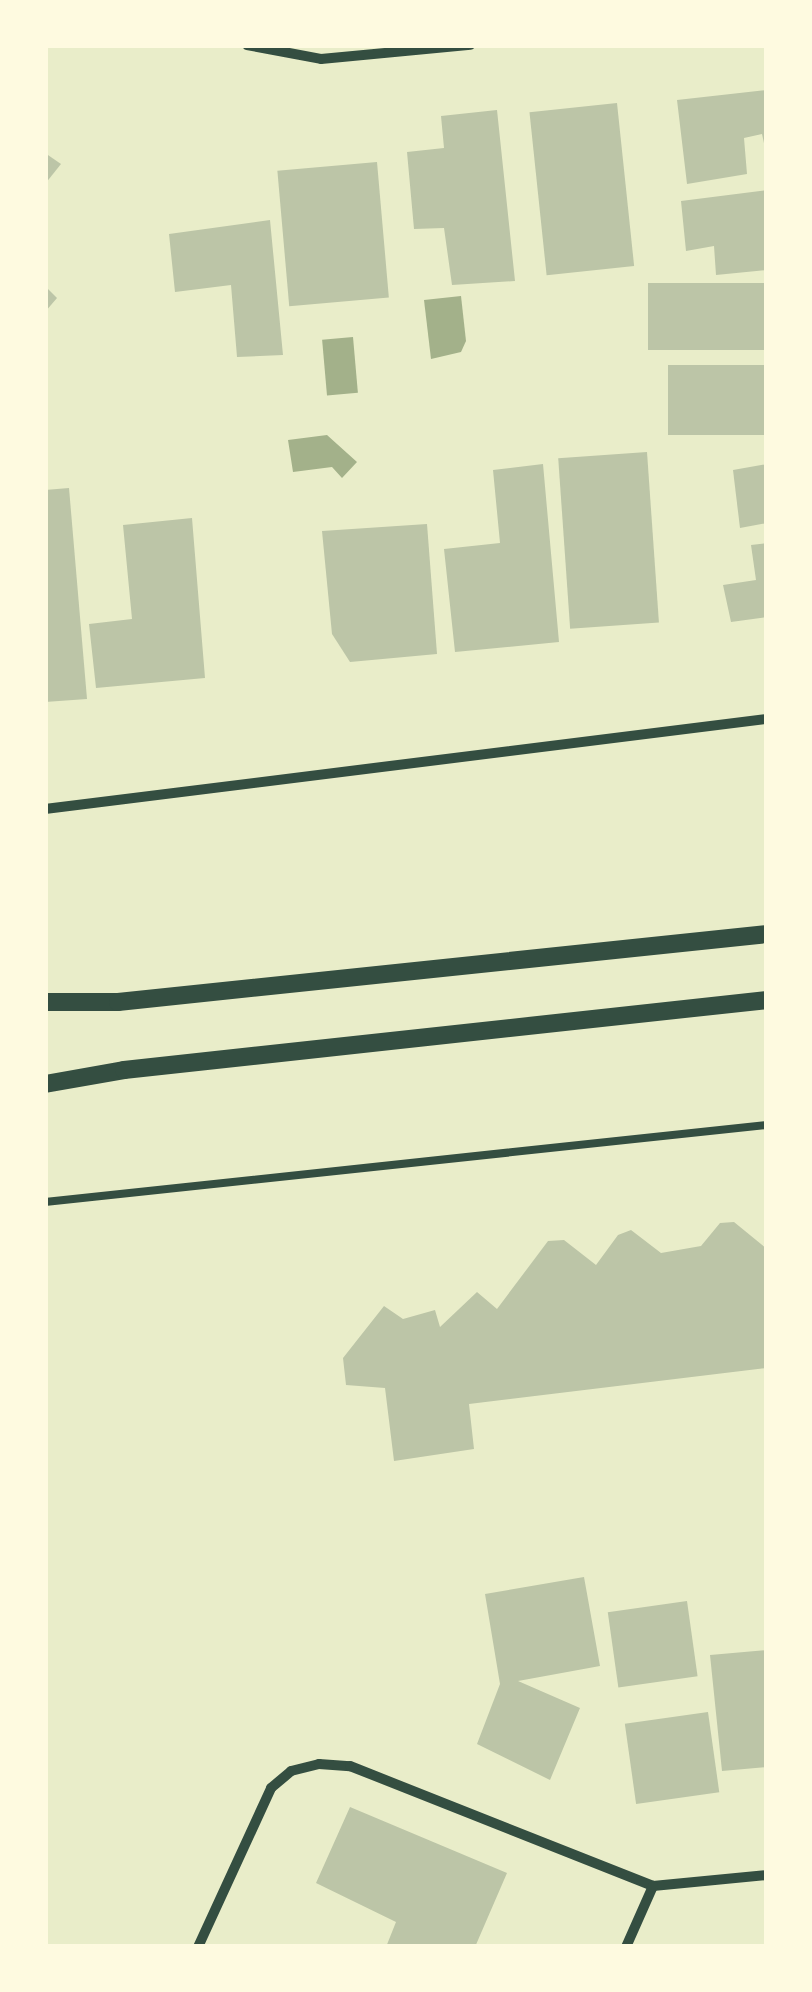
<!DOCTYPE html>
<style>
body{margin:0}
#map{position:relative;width:812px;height:1992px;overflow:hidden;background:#e9edc9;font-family:"Fira Sans Condensed",sans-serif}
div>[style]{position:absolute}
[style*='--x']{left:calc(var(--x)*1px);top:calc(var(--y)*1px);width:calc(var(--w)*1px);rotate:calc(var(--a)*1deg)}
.water>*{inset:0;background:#a3b18a;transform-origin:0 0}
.building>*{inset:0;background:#bcc5a7;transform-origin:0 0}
.service>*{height:8px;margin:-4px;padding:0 4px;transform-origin:4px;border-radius:4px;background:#344e41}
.minor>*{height:10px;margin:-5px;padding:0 5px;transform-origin:5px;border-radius:5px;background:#344e41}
.tertiary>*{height:18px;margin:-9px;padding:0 9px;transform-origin:9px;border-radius:9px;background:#344e41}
span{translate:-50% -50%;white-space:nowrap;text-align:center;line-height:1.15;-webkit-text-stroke:8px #fefae0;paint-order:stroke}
.frame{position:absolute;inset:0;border:48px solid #fefae0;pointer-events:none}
</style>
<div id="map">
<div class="water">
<div style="clip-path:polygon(461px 296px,466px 341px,461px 352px,431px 359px,424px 300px)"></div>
<div style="left:353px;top:337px;width:56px;height:31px;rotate:85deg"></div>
<div style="clip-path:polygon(327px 435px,357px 462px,342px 478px,332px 467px,293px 472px,288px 440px)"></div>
</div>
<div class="building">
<div style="clip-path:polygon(767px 90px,767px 157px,762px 134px,744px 138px,747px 174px,687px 184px,677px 100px)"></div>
<div style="left:617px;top:103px;width:164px;height:88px;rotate:84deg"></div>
<div style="clip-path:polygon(497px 110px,515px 281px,452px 285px,444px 228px,414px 229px,407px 152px,444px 148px,441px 116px)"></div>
<div style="clip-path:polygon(45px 153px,61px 164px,45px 184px)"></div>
<div style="left:377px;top:162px;width:136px;height:100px;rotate:85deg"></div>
<div style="clip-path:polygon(767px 190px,767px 270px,716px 275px,714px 246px,686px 251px,681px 201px)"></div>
<div style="clip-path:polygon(270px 220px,283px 355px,237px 357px,231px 285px,175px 292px,169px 234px)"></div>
<div style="left:767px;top:283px;width:67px;height:119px;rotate:90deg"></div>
<div style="clip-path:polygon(45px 286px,57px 298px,45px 312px)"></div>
<div style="left:767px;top:365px;width:70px;height:99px;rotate:90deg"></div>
<div style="left:647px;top:452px;width:171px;height:89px;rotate:86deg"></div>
<div style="clip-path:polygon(543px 464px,559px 642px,455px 652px,444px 549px,500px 543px,493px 470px)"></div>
<div style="clip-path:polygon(767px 464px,767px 523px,740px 528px,733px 470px)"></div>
<div style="clip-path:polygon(69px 488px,87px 699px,45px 702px,45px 490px)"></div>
<div style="clip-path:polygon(192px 518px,205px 678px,96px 688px,89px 624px,132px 619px,123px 525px)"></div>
<div style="clip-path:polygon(427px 524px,437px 654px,350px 662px,332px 634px,322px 531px)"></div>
<div style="clip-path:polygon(767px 543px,767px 617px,731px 622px,723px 585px,756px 580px,751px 545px)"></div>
<div style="clip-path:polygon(734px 1222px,767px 1249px,767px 1368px,469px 1404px,474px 1449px,394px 1461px,385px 1388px,346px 1385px,343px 1358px,384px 1306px,403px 1319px,435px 1310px,440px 1327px,477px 1292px,497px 1309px,548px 1241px,564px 1240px,596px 1265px,618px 1235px,631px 1230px,661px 1253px,701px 1246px,720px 1223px)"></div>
<div style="clip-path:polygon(584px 1577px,600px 1666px,518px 1681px,580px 1708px,550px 1780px,477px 1744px,500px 1684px,485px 1594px)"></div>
<div style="left:687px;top:1601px;width:76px;height:80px;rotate:82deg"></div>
<div style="clip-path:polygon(767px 1650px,767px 1767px,722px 1771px,710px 1655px)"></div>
<div style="left:708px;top:1712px;width:81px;height:84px;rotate:82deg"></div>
<div style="clip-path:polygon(350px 1807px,507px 1873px,475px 1947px,386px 1947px,396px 1922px,316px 1883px)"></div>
</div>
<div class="service">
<div style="--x:45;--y:1202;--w:726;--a:-6.09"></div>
</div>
<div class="minor">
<div style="--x:247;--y:45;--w:75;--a:10.7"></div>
<div style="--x:321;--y:59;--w:150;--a:-5.4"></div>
<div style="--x:45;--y:809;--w:728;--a:-7.11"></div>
<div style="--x:198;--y:1947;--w:175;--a:-65.3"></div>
<div style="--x:271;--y:1788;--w:26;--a:-40"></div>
<div style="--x:291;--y:1771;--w:29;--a:-14"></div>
<div style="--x:319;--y:1764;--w:31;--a:4"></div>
<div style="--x:350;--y:1766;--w:326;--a:21.6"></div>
<div style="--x:653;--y:1886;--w:115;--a:-5.5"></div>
<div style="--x:626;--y:1947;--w:67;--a:-66.1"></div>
</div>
<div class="tertiary">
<div style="--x:45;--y:1002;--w:73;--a:0"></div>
<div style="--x:118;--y:1002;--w:653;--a:-5.98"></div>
<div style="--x:45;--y:1084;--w:80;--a:-10"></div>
<div style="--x:124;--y:1070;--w:647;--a:-6.21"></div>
</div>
<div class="frame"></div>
</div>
